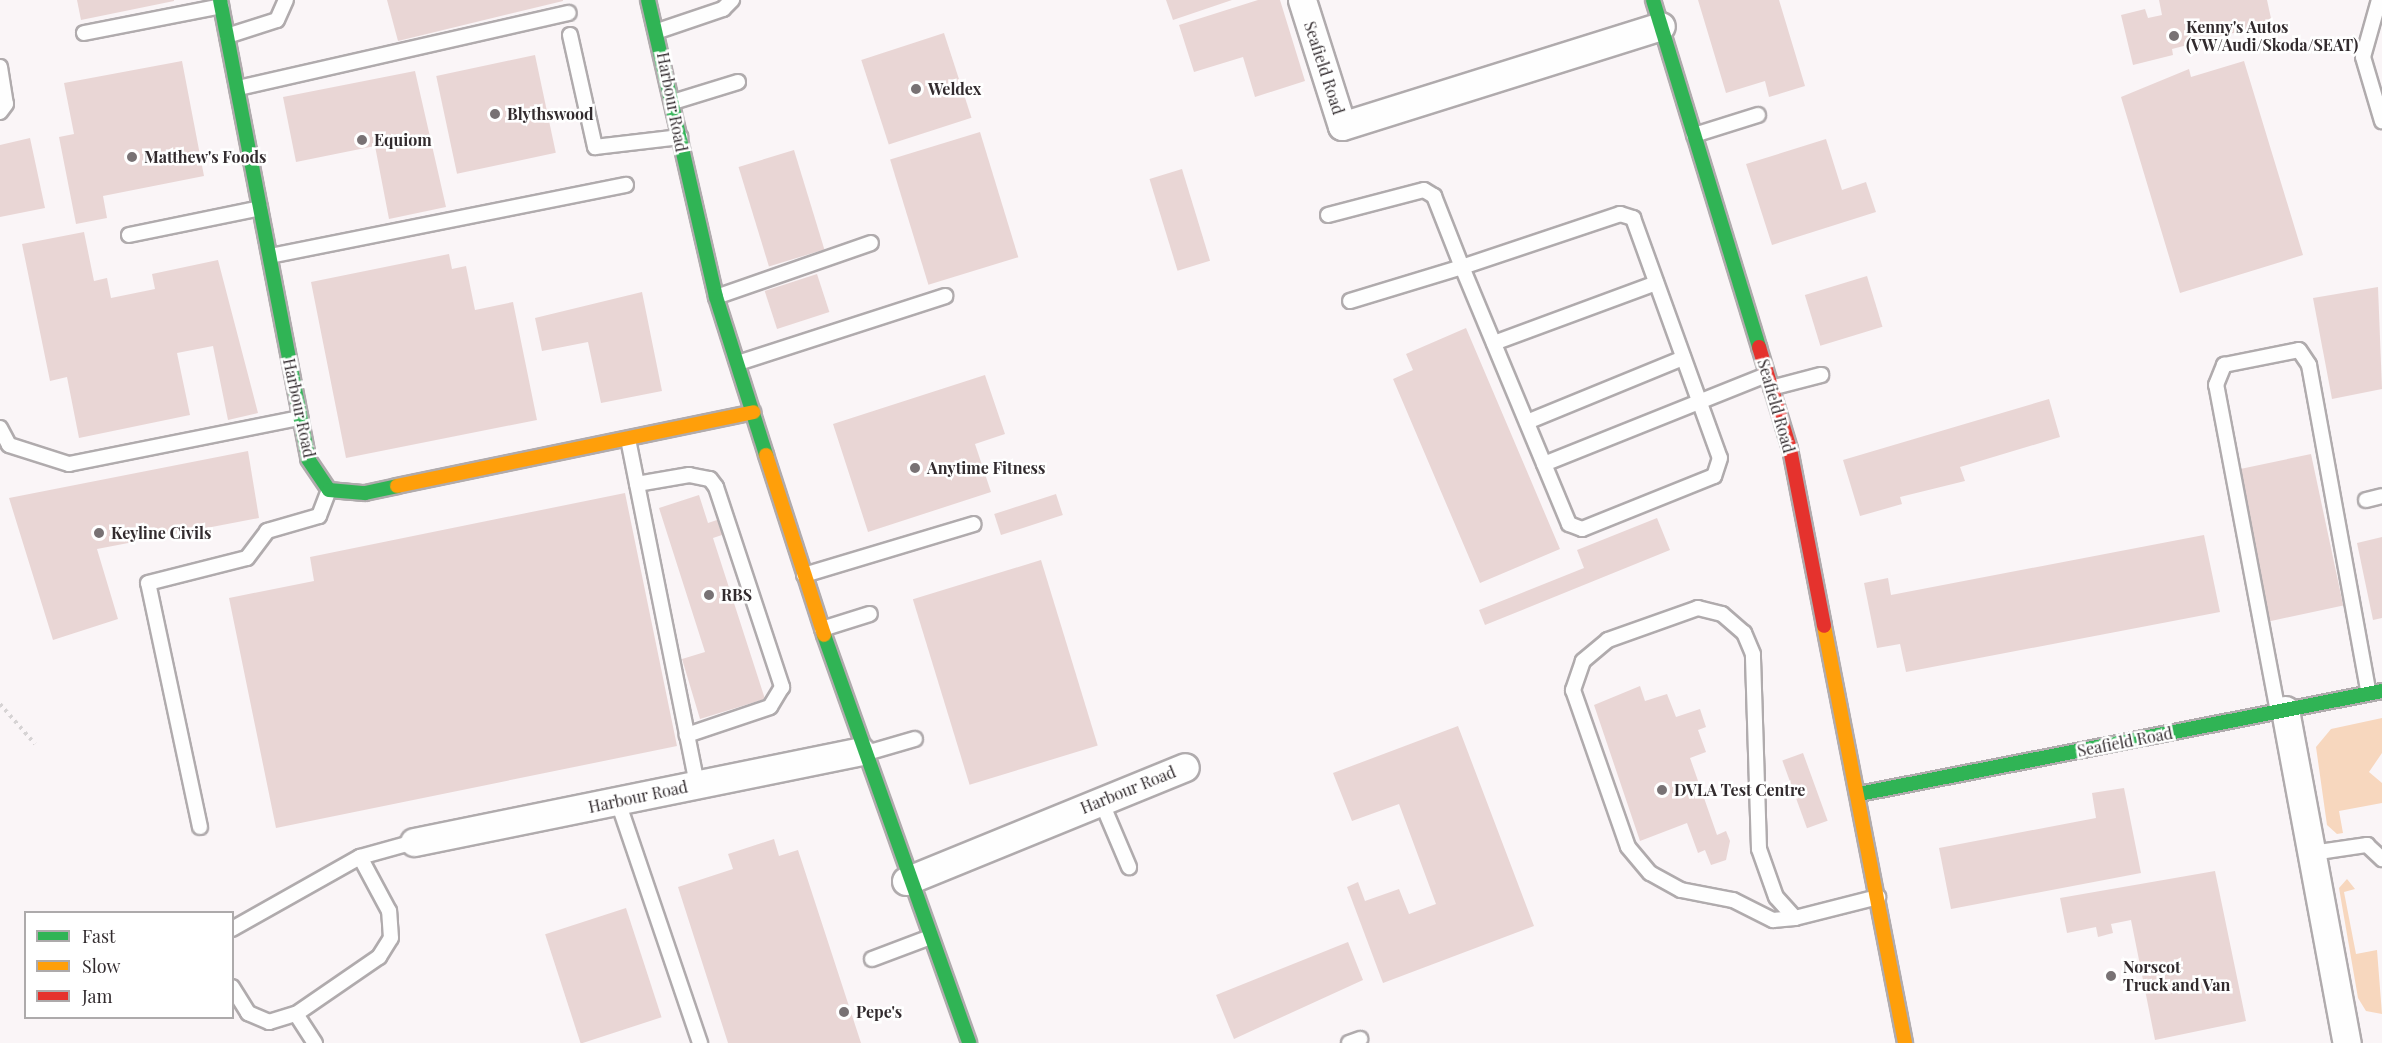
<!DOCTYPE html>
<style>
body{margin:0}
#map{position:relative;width:2382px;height:1043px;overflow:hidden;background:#faf5f7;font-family:"Playfair Display",serif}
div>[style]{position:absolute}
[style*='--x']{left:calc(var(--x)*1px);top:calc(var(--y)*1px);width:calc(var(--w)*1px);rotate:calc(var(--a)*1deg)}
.green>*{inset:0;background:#f7d7be}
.building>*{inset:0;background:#e9d6d5;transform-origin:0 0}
.path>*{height:4px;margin-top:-2px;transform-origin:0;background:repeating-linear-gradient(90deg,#d6d3d4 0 3px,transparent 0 7.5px)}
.roads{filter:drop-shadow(2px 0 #b0abad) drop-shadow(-2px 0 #b0abad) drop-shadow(0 2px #b0abad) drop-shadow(0 -2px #b0abad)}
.lane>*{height:14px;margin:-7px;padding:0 7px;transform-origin:7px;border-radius:7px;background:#fefefe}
.street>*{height:27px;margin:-13.5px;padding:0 13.5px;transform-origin:13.5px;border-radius:13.5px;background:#fefefe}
.fast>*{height:14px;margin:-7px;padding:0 7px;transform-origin:7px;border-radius:7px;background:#30b455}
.slow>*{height:14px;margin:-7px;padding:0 7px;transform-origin:7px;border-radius:7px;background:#ff9f0a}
.jam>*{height:14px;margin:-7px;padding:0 7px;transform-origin:7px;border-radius:7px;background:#e5322d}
.dots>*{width:16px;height:16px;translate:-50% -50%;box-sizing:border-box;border:3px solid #fff;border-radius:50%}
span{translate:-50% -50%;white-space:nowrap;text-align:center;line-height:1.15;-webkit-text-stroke:5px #fff;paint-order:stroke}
.poi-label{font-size:16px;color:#322b2e;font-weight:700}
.left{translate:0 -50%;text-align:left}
.street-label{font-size:16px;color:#322b2e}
.legend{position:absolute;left:24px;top:911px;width:210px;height:108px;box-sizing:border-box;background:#fff;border:2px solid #adaaab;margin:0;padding:8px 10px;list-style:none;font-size:18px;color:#322b2e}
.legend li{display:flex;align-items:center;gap:12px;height:30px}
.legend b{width:30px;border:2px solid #adaaab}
</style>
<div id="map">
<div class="green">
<div style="clip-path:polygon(2382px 718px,2382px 753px,2369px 772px,2382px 783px,2382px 803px,2339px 811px,2343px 833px,2337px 834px,2327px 825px,2316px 747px,2331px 729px)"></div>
<div style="clip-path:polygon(2347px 879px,2355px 889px,2344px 892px,2356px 954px,2377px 950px,2382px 1014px,2366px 1011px,2358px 998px,2339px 888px)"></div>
</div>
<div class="building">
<div style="clip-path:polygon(77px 0,174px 0,174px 1px,81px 20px)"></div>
<div style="clip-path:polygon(387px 0,563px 0,563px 1px,398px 41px)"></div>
<div style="clip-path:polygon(1166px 0,1232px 0,1173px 20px)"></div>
<div style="clip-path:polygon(1258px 0,1280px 0,1305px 81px,1255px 97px,1243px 57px,1194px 72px,1179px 25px)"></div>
<div style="clip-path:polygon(1698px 0,1779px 0,1805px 86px,1769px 97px,1765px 81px,1726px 93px)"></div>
<div style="clip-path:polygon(2159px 0,2267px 0,2272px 23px,2172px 49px,2173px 55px,2133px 65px,2121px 15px,2145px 9px,2148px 18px,2162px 15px)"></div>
<div style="left:944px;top:33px;width:89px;height:87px;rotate:72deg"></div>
<div style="left:535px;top:55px;width:100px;height:101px;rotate:78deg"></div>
<div style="clip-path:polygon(182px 61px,204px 176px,103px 196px,107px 218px,76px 224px,59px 137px,74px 134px,64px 83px)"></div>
<div style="clip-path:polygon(2244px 61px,2303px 255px,2180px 293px,2121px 97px,2189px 69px,2191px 77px)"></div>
<div style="clip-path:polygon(415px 71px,446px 207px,389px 219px,375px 146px,296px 162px,283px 97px)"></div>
<div style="left:980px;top:132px;width:131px;height:94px;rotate:73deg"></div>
<div style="clip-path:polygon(30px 138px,45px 208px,0 217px,0 145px)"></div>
<div style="clip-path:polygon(1826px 139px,1842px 190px,1866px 182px,1876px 212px,1772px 245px,1746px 164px)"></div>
<div style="left:794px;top:150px;width:104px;height:58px;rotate:73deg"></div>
<div style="left:1182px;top:169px;width:96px;height:34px;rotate:73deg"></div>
<div style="clip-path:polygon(84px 232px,94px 281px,107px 278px,111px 298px,155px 289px,152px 274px,218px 260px,258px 413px,228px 420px,213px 346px,177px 353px,190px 415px,79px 438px,67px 377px,50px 381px,22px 244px)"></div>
<div style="clip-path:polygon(449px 254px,452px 269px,466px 266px,475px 310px,513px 302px,537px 420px,346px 458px,311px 282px)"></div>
<div style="left:817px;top:274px;width:40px;height:55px;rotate:72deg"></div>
<div style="left:1867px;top:276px;width:53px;height:65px;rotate:73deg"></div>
<div style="clip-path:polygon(2378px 287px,2382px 389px,2332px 399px,2313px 298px)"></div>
<div style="clip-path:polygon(642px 292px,662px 391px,601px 403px,588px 342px,542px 351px,535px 318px)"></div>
<div style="clip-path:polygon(1466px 328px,1560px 549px,1480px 583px,1393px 379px,1413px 370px,1406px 354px)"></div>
<div style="clip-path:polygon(985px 375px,1005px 434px,975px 444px,991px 492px,868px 532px,833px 424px)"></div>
<div style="clip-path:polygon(2049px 399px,2060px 437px,1960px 467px,1965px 481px,1900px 497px,1902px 504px,1860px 516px,1843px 460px)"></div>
<div style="clip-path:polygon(248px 451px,259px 518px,97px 549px,118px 619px,53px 640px,9px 498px)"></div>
<div style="left:2311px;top:454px;width:155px;height:76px;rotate:78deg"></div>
<div style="clip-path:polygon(625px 493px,677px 746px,276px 828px,229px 598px,314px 581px,310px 557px)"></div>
<div style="left:1056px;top:494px;width:22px;height:65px;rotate:72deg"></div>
<div style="clip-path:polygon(699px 495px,708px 523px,732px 515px,737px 530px,713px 538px,765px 699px,700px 719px,682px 659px,705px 652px,659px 508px)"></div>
<div style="clip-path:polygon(1657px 518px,1670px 550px,1485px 625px,1479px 610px,1584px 568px,1577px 550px)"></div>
<div style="clip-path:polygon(2204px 535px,2220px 612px,1906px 672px,1900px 644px,1877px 648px,1864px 583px,1888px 578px,1891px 595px)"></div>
<div style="clip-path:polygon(2382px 537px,2382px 618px,2373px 620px,2357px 543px)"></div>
<div style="left:1041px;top:560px;width:194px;height:134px;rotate:73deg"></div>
<div style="clip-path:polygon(1640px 686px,1645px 701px,1667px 694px,1676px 717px,1700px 709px,1706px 727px,1698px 730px,1706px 752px,1690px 758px,1717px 835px,1726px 831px,1730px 841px,1726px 860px,1711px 865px,1705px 850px,1698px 853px,1687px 823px,1640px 841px,1594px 705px)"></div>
<div style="clip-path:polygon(1458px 726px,1534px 926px,1383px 983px,1347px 887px,1358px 882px,1365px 901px,1399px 889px,1409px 914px,1436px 904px,1399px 804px,1352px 821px,1333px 773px)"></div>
<div style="left:1803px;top:753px;width:72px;height:22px;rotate:70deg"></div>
<div style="clip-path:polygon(2124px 788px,2141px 873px,1951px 909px,1939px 848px,2096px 818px,2092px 793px)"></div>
<div style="clip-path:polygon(774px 839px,779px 856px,798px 850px,861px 1043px,728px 1043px,678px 887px,733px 869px,728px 854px)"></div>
<div style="clip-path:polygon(2215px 871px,2246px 1021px,2155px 1040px,2131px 920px,2111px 924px,2113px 933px,2098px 937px,2096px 927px,2067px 933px,2060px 898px)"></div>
<div style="left:626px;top:908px;width:115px;height:85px;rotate:72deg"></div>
<div style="clip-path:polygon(1348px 942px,1363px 980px,1234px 1039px,1216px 995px)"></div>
</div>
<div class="path">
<div style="--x:0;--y:704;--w:53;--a:48.8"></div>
</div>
<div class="roads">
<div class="lane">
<div style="--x:2379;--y:0;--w:59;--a:105.7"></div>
<div style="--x:2363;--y:57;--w:67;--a:73.5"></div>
<div style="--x:658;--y:31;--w:69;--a:-18.7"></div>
<div style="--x:723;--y:9;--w:13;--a:-45"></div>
<div style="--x:84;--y:33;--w:140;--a:-11.1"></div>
<div style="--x:570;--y:35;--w:115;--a:77.4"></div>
<div style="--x:595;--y:147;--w:86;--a:-6.7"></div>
<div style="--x:227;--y:36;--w:52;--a:-17.7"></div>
<div style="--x:277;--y:20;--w:22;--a:-66"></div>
<div style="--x:0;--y:67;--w:37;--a:81"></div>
<div style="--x:6;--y:104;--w:10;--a:127"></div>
<div style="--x:238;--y:88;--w:339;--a:-12.8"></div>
<div style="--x:673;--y:102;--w:68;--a:-17.1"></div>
<div style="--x:1694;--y:135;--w:67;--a:-17.4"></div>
<div style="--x:1328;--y:215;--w:99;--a:-14.6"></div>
<div style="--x:1424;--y:190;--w:12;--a:31"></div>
<div style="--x:1434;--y:196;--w:76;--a:68.5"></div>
<div style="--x:1462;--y:267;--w:167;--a:-18.5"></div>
<div style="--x:1620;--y:214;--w:14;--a:17"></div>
<div style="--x:1633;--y:218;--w:255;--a:70.1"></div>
<div style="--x:1720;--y:458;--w:19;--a:108"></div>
<div style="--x:1714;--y:476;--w:142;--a:158.1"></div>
<div style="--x:1582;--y:529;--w:14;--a:-159"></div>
<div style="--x:1569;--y:524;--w:278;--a:-112.6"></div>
<div style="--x:1462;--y:267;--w:117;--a:163.1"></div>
<div style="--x:129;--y:235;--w:134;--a:-11.6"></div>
<div style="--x:270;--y:256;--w:363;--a:-11.3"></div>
<div style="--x:716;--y:297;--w:164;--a:-19.2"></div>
<div style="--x:1494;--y:343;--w:173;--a:-20.3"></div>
<div style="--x:738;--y:363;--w:218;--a:-17.9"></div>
<div style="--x:1771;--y:388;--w:52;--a:-14.6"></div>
<div style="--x:1527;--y:422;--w:169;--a:-22.3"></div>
<div style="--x:0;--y:428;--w:19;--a:62"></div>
<div style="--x:9;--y:445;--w:63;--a:17.6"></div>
<div style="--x:69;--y:464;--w:236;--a:-11.3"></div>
<div style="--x:628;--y:439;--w:352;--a:78.7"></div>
<div style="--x:1544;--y:464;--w:240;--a:-21.8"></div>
<div style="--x:637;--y:484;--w:53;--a:-9.8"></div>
<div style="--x:689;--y:475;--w:21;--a:11"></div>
<div style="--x:710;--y:479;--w:10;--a:53"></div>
<div style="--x:716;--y:487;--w:211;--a:71.7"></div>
<div style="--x:782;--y:687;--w:23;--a:121"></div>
<div style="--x:770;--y:707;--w:88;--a:161.4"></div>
<div style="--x:2366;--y:500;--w:16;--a:-14"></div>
<div style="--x:804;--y:575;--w:177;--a:-16.7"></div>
<div style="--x:822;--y:629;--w:50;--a:-17.4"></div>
<div style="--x:2278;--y:712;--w:333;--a:-100.7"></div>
<div style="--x:2216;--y:385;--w:22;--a:-68"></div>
<div style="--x:2224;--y:365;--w:76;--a:-11.3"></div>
<div style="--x:2299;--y:350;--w:18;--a:56"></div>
<div style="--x:2309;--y:365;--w:334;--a:79.7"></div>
<div style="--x:863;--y:754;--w:54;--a:-16.1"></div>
<div style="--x:1101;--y:801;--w:72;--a:67"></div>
<div style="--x:618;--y:802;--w:255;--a:71.2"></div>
<div style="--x:200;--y:827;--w:249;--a:-102"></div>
<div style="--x:148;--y:583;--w:102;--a:-14.2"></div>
<div style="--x:247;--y:558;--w:34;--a:-53"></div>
<div style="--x:267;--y:531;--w:54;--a:-16.1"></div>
<div style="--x:319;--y:516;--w:28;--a:-69"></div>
<div style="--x:2312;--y:853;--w:56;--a:-8.3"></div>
<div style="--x:2367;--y:845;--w:21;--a:43"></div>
<div style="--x:1795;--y:918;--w:28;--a:-132"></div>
<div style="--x:1776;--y:897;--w:51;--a:-109.5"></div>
<div style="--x:1759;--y:849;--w:195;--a:-91.8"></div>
<div style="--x:1753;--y:654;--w:23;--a:-113"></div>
<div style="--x:1744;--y:633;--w:29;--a:-139"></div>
<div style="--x:1722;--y:614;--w:25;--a:-166"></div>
<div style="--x:1698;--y:608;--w:96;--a:160.4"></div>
<div style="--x:1608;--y:640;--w:33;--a:140"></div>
<div style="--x:1583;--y:661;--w:31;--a:109"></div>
<div style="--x:1573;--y:690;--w:166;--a:70.7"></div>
<div style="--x:1628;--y:847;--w:34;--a:50"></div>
<div style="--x:1650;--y:873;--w:35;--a:29"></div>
<div style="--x:1681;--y:890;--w:53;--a:10.9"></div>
<div style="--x:1733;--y:900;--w:45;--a:26.6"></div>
<div style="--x:1773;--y:920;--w:22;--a:-5"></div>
<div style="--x:1795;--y:918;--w:86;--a:-14.2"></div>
<div style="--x:232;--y:929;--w:147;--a:-29.4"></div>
<div style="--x:360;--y:857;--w:56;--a:-15.5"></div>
<div style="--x:872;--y:959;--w:60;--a:-20.6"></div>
<div style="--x:232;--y:987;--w:31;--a:58"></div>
<div style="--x:248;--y:1013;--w:23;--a:23"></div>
<div style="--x:269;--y:1022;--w:28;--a:-17"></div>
<div style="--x:296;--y:1014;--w:35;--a:57"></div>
<div style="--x:296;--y:1014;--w:101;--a:-34.5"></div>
<div style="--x:379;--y:957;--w:22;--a:-58"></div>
<div style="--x:391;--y:938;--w:27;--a:-94"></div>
<div style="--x:389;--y:911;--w:61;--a:-118.2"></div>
<div style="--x:1349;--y:1043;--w:12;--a:-20"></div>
</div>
<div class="street">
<div style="--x:1302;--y:0;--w:132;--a:72.4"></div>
<div style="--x:1342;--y:126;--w:334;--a:-17.4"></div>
<div style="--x:2285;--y:710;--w:339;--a:79.5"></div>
<div style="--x:414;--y:842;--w:456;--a:-11.5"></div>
<div style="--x:906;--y:881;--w:301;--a:-22.2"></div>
</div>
<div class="fast">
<div style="--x:220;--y:0;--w:467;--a:79.1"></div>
<div style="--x:308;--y:459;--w:37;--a:56"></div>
<div style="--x:329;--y:490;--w:36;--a:5"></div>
<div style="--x:365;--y:493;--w:33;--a:-12"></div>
<div style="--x:648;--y:0;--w:305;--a:77.1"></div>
<div style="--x:716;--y:297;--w:166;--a:72.4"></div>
<div style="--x:1653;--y:0;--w:363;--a:73"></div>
<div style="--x:824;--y:635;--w:433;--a:70.4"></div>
<div style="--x:1859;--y:794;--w:533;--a:-11.14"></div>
</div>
<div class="slow">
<div style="--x:766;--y:455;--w:189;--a:72.1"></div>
<div style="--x:397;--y:486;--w:364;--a:-11.7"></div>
<div style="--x:1824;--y:626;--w:425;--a:79"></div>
</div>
<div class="jam">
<div style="--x:1759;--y:347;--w:107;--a:73.1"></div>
<div style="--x:1790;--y:449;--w:180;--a:79.1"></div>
</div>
</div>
<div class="dots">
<div style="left:2174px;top:36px;background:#787274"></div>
<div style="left:916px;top:89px;background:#787274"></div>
<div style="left:495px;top:114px;background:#787274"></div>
<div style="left:362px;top:140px;background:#787274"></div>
<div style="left:132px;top:157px;background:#787274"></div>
<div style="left:915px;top:468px;background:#787274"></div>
<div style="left:99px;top:533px;background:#787274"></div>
<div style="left:709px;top:595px;background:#787274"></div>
<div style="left:1662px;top:790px;background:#787274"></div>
<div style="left:2111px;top:976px;background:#787274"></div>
<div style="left:844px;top:1012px;background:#787274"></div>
</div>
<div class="poi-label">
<span class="left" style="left:2186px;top:36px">Kenny's Autos<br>(VW/Audi/Skoda/SEAT)</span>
<span class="left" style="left:928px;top:89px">Weldex</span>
<span class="left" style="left:507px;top:114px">Blythswood</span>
<span class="left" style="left:374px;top:140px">Equiom</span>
<span class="left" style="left:144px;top:157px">Matthew's Foods</span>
<span class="left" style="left:927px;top:468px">Anytime Fitness</span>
<span class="left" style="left:111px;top:533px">Keyline Civils</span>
<span class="left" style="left:721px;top:595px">RBS</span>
<span class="left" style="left:1674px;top:790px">DVLA Test Centre</span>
<span class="left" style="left:2123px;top:976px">Norscot<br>Truck and Van</span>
<span class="left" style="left:856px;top:1012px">Pepe's</span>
</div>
<div class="street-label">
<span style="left:1324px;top:68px;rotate:72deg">Seafield Road</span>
<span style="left:672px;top:102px;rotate:79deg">Harbour Road</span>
<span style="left:1776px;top:406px;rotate:74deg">Seafield Road</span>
<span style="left:299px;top:408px;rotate:78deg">Harbour Road</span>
<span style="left:2125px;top:742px;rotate:-11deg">Seafield Road</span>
<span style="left:1128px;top:790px;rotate:-22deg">Harbour Road</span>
<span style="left:638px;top:797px;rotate:-12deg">Harbour Road</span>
</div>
<ul class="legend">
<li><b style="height:8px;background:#30b455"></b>Fast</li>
<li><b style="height:8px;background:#ff9f0a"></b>Slow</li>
<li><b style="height:8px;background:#e5322d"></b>Jam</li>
</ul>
</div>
